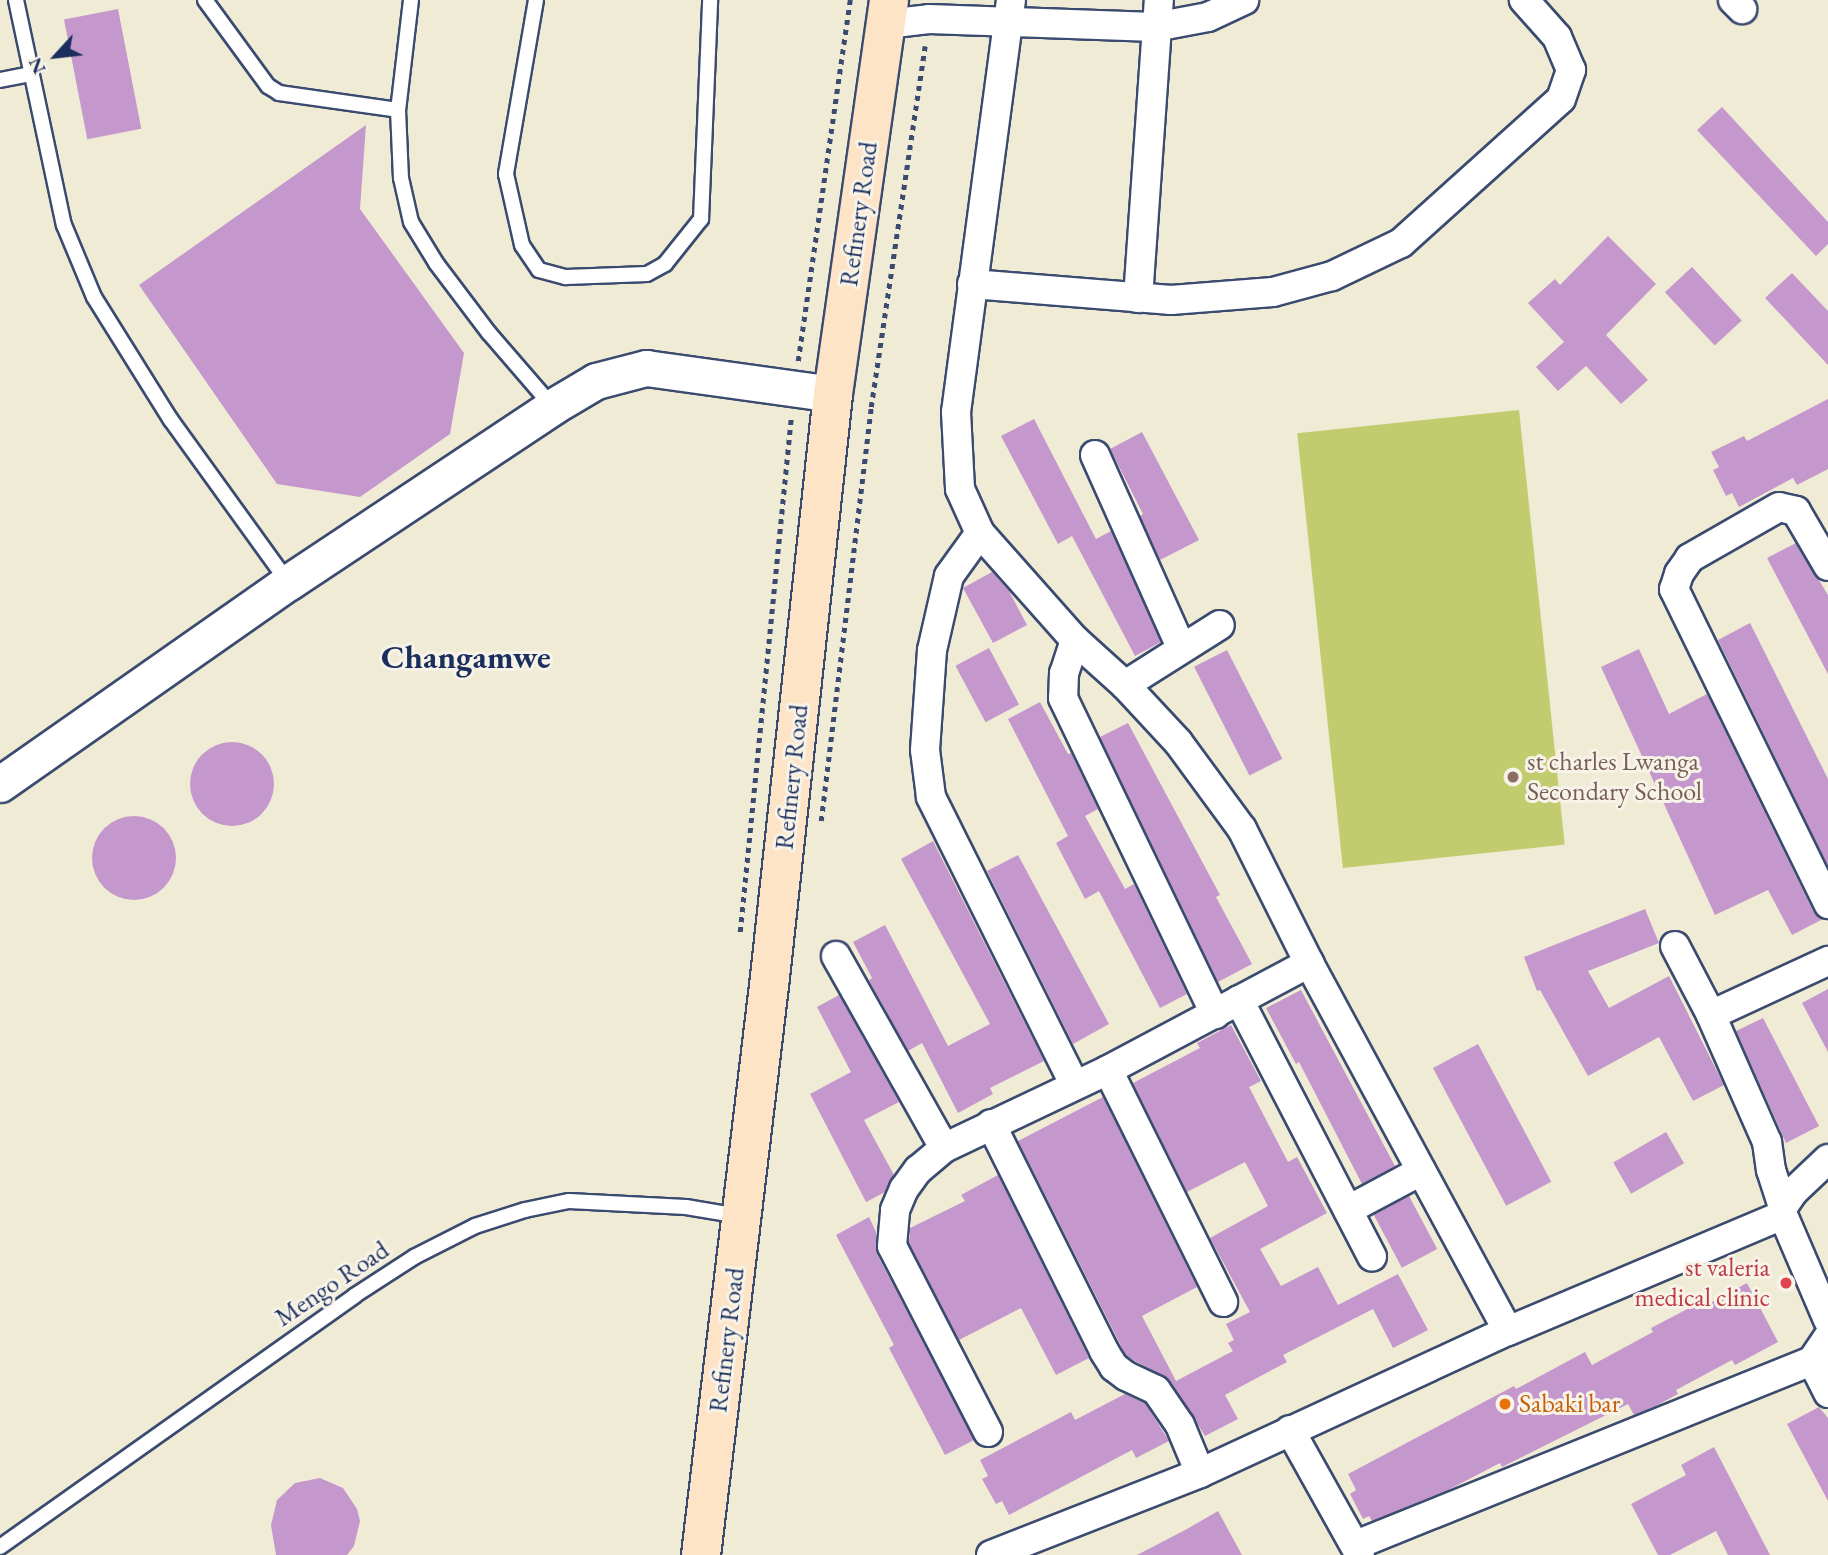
<!DOCTYPE html>
<style>
body{margin:0}
#map{position:relative;width:1828px;height:1555px;overflow:hidden;background:#f0ebd5;font-family:"EB Garamond",serif}
div>[style]{position:absolute}
[style*='--x']{left:calc(var(--x)*1px);top:calc(var(--y)*1px);width:calc(var(--w)*1px);rotate:calc(var(--a)*1deg)}
.green>*{inset:0;background:#c0cc6e;transform-origin:0 0}
.building>*{inset:0;background:#c598cd;transform-origin:0 0}
.round{border-radius:50%}
.path>*{height:4.5px;margin-top:-2.25px;transform-origin:0;background:repeating-linear-gradient(90deg,#3b4b70 0 5px,transparent 0 10px)}
.roads{filter:drop-shadow(2px 0 #3b4b70) drop-shadow(-2px 0 #3b4b70) drop-shadow(0 2px #3b4b70) drop-shadow(0 -2px #3b4b70)}
.service>*{height:14px;margin:-7px;padding:0 7px;transform-origin:7px;border-radius:7px;background:#fff}
.minor>*{height:28px;margin:-14px;padding:0 14px;transform-origin:14px;border-radius:14px;background:#fff}
.tertiary>*{height:35px;margin:-17.5px;padding:0 17.5px;transform-origin:17.5px;border-radius:17.5px;background:#fff}
.secondary>*{height:38px;margin:-19px;padding:0 19px;transform-origin:19px;border-radius:19px;background:#fee4c6}
.dots>*{width:19px;height:19px;translate:-50% -50%;box-sizing:border-box;border:4px solid #f7f3e8;border-radius:50%}
span{translate:-50% -50%;white-space:nowrap;text-align:center;line-height:1.15;-webkit-text-stroke:6px #f7f3e8;paint-order:stroke}
.street-label{font-size:26px;color:#1b2f5e}
.education-label{font-size:26px;color:#785e54}
.left{translate:0 -50%;text-align:left}
.health-label{font-size:26px;color:#be3a42}
.right{translate:-100% -50%;text-align:right}
.food-label{font-size:26px;color:#c56008}
.district-label{font-size:33px;color:#1b2f5e;font-weight:700}
.north{position:absolute;left:21px;top:21px;width:70px;height:70px;-webkit-text-stroke:5px #f7f3e8;paint-order:stroke;rotate:243deg;font-size:19px;font-weight:700;line-height:28px;text-align:center;color:#1b2f5e}
.north::after{content:'';display:block;margin:auto;width:24px;height:32px;background:#1b2f5e;clip-path:polygon(50% 0,100% 100%,50% 72%,0 100%)}
</style>
<div id="map">
<div class="green">
<div style="left:1519px;top:410px;width:437px;height:223px;rotate:84deg"></div>
</div>
<div class="building">
<div style="left:118px;top:9px;width:122px;height:55px;rotate:79deg"></div>
<div style="clip-path:polygon(1722px 107px,1828px 222px,1828px 244px,1816px 256px,1697px 130px)"></div>
<div style="clip-path:polygon(366px 125px,360px 209px,464px 353px,450px 434px,360px 497px,277px 484px,139px 285px)"></div>
<div style="clip-path:polygon(1608px 236px,1656px 284px,1606px 335px,1648px 380px,1621px 404px,1586px 366px,1558px 391px,1536px 367px,1564px 342px,1528px 303px,1555px 279px,1560px 285px)"></div>
<div style="left:1692px;top:267px;width:73px;height:37px;rotate:47deg"></div>
<div style="clip-path:polygon(1792px 273px,1828px 311px,1828px 365px,1765px 298px)"></div>
<div style="clip-path:polygon(1828px 399px,1828px 469px,1797px 485px,1793px 478px,1739px 507px,1732px 493px,1726px 496px,1713px 470px,1719px 467px,1711px 452px,1744px 436px,1747px 441px)"></div>
<div style="clip-path:polygon(1034px 419px,1096px 539px,1111px 531px,1161px 642px,1135px 656px,1072px 536px,1058px 544px,1001px 436px)"></div>
<div style="clip-path:polygon(1142px 432px,1199px 540px,1160px 560px,1140px 516px,1143px 514px,1110px 449px)"></div>
<div style="clip-path:polygon(1796px 543px,1828px 595px,1828px 674px,1767px 558px)"></div>
<div style="clip-path:polygon(992px 572px,1009px 591px,1027px 625px,993px 643px,963px 588px)"></div>
<div style="clip-path:polygon(1750px 623px,1828px 779px,1828px 866px,1718px 640px)"></div>
<div style="left:989px;top:648px;width:64px;height:38px;rotate:62deg"></div>
<div style="clip-path:polygon(1639px 649px,1669px 714px,1707px 694px,1813px 911px,1823px 919px,1792px 935px,1768px 890px,1715px 915px,1601px 667px)"></div>
<div style="left:1227px;top:650px;width:122px;height:37px;rotate:63deg"></div>
<div style="clip-path:polygon(1040px 702px,1068px 754px,1071px 753px,1098px 809px,1085px 816px,1125px 889px,1134px 884px,1187px 994px,1160px 1008px,1099px 891px,1085px 899px,1056px 843px,1068px 836px,1008px 719px)"></div>
<div style="clip-path:polygon(1128px 723px,1220px 895px,1216px 897px,1252px 964px,1218px 982px,1100px 737px)"></div>
<div class="round" style="left:190px;top:742px;width:84px;height:84px"></div>
<div class="round" style="left:92px;top:816px;width:84px;height:84px"></div>
<div style="clip-path:polygon(933px 841px,1044px 1061px,990px 1088px,993px 1094px,958px 1113px,922px 1043px,908px 1051px,869px 980px,872px 978px,853px 942px,885px 925px,948px 1046px,990px 1024px,901px 859px)"></div>
<div style="clip-path:polygon(1018px 855px,1109px 1024px,1073px 1044px,987px 871px)"></div>
<div style="clip-path:polygon(1645px 909px,1659px 943px,1588px 971px,1609px 1008px,1669px 976px,1724px 1085px,1693px 1101px,1659px 1037px,1588px 1076px,1540px 990px,1537px 991px,1524px 957px)"></div>
<div style="clip-path:polygon(1828px 989px,1828px 1052px,1802px 1003px)"></div>
<div style="clip-path:polygon(1301px 990px,1395px 1166px,1362px 1184px,1299px 1062px,1296px 1064px,1266px 1008px)"></div>
<div style="clip-path:polygon(839px 995px,899px 1102px,864px 1120px,894px 1175px,885px 1192px,866px 1202px,810px 1094px,851px 1072px,817px 1007px)"></div>
<div style="clip-path:polygon(1763px 1018px,1819px 1126px,1786px 1143px,1736px 1031px)"></div>
<div style="clip-path:polygon(1231px 1025px,1261px 1081px,1249px 1087px,1288px 1162px,1297px 1157px,1327px 1213px,1260px 1249px,1281px 1286px,1318px 1267px,1338px 1305px,1398px 1274px,1428px 1330px,1393px 1348px,1373px 1309px,1283px 1355px,1287px 1362px,1225px 1395px,1238px 1419px,1205px 1436px,1169px 1380px,1126px 1356px,1018px 1141px,1103px 1097px,1197px 1287px,1142px 1316px,1176px 1381px,1233px 1351px,1228px 1343px,1234px 1340px,1226px 1324px,1250px 1312px,1210px 1238px,1268px 1206px,1245px 1162px,1187px 1192px,1133px 1083px,1200px 1048px,1197px 1043px)"></div>
<div style="left:1478px;top:1044px;width:156px;height:51px;rotate:62deg"></div>
<div style="left:1666px;top:1132px;width:36px;height:61px;rotate:60deg"></div>
<div style="clip-path:polygon(998px 1175px,1089px 1358px,1056px 1375px,1021px 1308px,959px 1340px,909px 1243px,910px 1228px,965px 1201px,961px 1195px)"></div>
<div style="left:1409px;top:1196px;width:60px;height:40px;rotate:62deg"></div>
<div style="clip-path:polygon(869px 1217px,876px 1232px,877px 1254px,974px 1440px,945px 1455px,889px 1348px,894px 1345px,836px 1235px)"></div>
<div style="clip-path:polygon(1747px 1283px,1778px 1342px,1735px 1365px,1732px 1360px,1676px 1390px,1678px 1394px,1654px 1407px,1634px 1415px,1628px 1404px,1502px 1467px,1500px 1463px,1448px 1490px,1372px 1521px,1369px 1516px,1363px 1519px,1350px 1494px,1356px 1490px,1348px 1474px,1514px 1386px,1516px 1389px,1585px 1352px,1592px 1365px,1653px 1332px,1651px 1328px,1695px 1305px,1697px 1310px)"></div>
<div style="clip-path:polygon(1125px 1394px,1145px 1403px,1169px 1441px,1136px 1458px,1132px 1450px,1009px 1515px,1002px 1501px,996px 1504px,982px 1479px,988px 1476px,980px 1460px,1071px 1412px,1075px 1420px)"></div>
<div style="clip-path:polygon(1819px 1407px,1828px 1418px,1828px 1501px,1787px 1424px)"></div>
<div style="clip-path:polygon(1714px 1447px,1770px 1555px,1728px 1555px,1716px 1531px,1670px 1555px,1658px 1555px,1631px 1504px,1686px 1475px,1681px 1465px)"></div>
<div style="clip-path:polygon(320px 1478px,343px 1488px,357px 1509px,360px 1521px,354px 1546px,347px 1555px,276px 1555px,271px 1525px,277px 1500px,295px 1483px)"></div>
<div style="clip-path:polygon(1218px 1511px,1242px 1555px,1137px 1555px,1187px 1529px)"></div>
</div>
<div class="path">
<div style="--x:798;--y:361;--w:365;--a:-81.8"></div>
<div style="--x:821;--y:821;--w:417;--a:-83.1"></div>
<div style="--x:871;--y:407;--w:365;--a:-81.5"></div>
<div style="--x:740;--y:932;--w:517;--a:-84.33"></div>
</div>
<div class="roads">
<div class="service">
<div style="--x:16;--y:0;--w:230;--a:78"></div>
<div style="--x:64;--y:225;--w:78;--a:67.4"></div>
<div style="--x:94;--y:297;--w:145;--a:58"></div>
<div style="--x:171;--y:420;--w:200;--a:54.2"></div>
<div style="--x:205;--y:0;--w:107;--a:53.8"></div>
<div style="--x:268;--y:86;--w:13;--a:32"></div>
<div style="--x:279;--y:93;--w:120;--a:8.1"></div>
<div style="--x:411;--y:0;--w:111;--a:96.7"></div>
<div style="--x:398;--y:110;--w:68;--a:87.5"></div>
<div style="--x:401;--y:178;--w:45;--a:77.2"></div>
<div style="--x:411;--y:222;--w:48;--a:58.6"></div>
<div style="--x:436;--y:263;--w:88;--a:52.9"></div>
<div style="--x:489;--y:333;--w:96;--a:49.2"></div>
<div style="--x:536;--y:0;--w:177;--a:99.8"></div>
<div style="--x:506;--y:174;--w:73;--a:77.3"></div>
<div style="--x:522;--y:245;--w:30;--a:56"></div>
<div style="--x:539;--y:270;--w:28;--a:15"></div>
<div style="--x:566;--y:277;--w:81;--a:-2.1"></div>
<div style="--x:647;--y:274;--w:21;--a:-29"></div>
<div style="--x:665;--y:264;--w:58;--a:-51.3"></div>
<div style="--x:701;--y:219;--w:219;--a:-87.6"></div>
<div style="--x:0;--y:80;--w:32;--a:-11"></div>
<div style="--x:0;--y:1547;--w:434;--a:-35.3"></div>
<div style="--x:354;--y:1296;--w:72;--a:-33"></div>
<div style="--x:414;--y:1257;--w:68;--a:-26.9"></div>
<div style="--x:475;--y:1226;--w:52;--a:-17.7"></div>
<div style="--x:525;--y:1210;--w:45;--a:-11.6"></div>
<div style="--x:569;--y:1201;--w:117;--a:2.9"></div>
<div style="--x:686;--y:1207;--w:55;--a:9.5"></div>
</div>
<div class="minor">
<div style="--x:1011;--y:0;--w:416;--a:97.6"></div>
<div style="--x:956;--y:412;--w:77;--a:87"></div>
<div style="--x:960;--y:489;--w:48;--a:65.6"></div>
<div style="--x:980;--y:533;--w:143;--a:48.4"></div>
<div style="--x:1075;--y:640;--w:67;--a:42"></div>
<div style="--x:1125;--y:685;--w:78;--a:47.1"></div>
<div style="--x:1178;--y:742;--w:108;--a:53.7"></div>
<div style="--x:1242;--y:829;--w:150;--a:63.4"></div>
<div style="--x:1309;--y:963;--w:418;--a:61.6"></div>
<div style="--x:1733;--y:0;--w:13;--a:45"></div>
<div style="--x:886;--y:24;--w:43;--a:-6.6"></div>
<div style="--x:929;--y:19;--w:226;--a:2"></div>
<div style="--x:1155;--y:27;--w:54;--a:-10.7"></div>
<div style="--x:1208;--y:17;--w:40;--a:-25"></div>
<div style="--x:972;--y:284;--w:200;--a:4.6"></div>
<div style="--x:1171;--y:300;--w:102;--a:-4.5"></div>
<div style="--x:1273;--y:292;--w:61;--a:-15.2"></div>
<div style="--x:1332;--y:276;--w:76;--a:-25.6"></div>
<div style="--x:1401;--y:243;--w:215;--a:-42"></div>
<div style="--x:1561;--y:99;--w:31;--a:-71"></div>
<div style="--x:1571;--y:70;--w:36;--a:-113"></div>
<div style="--x:1557;--y:37;--w:50;--a:-131.7"></div>
<div style="--x:1138;--y:298;--w:299;--a:-86"></div>
<div style="--x:1095;--y:455;--w:210;--a:65.9"></div>
<div style="--x:980;--y:533;--w:53;--a:125.8"></div>
<div style="--x:949;--y:576;--w:76;--a:102.9"></div>
<div style="--x:932;--y:650;--w:100;--a:94"></div>
<div style="--x:925;--y:750;--w:47;--a:82.7"></div>
<div style="--x:931;--y:797;--w:321;--a:63.5"></div>
<div style="--x:1828;--y:566;--w:64;--a:-120.2"></div>
<div style="--x:1796;--y:511;--w:17;--a:-167"></div>
<div style="--x:1779;--y:507;--w:103;--a:150.2"></div>
<div style="--x:1690;--y:558;--w:19;--a:125"></div>
<div style="--x:1679;--y:574;--w:16;--a:108"></div>
<div style="--x:1674;--y:589;--w:351;--a:63.9"></div>
<div style="--x:1075;--y:640;--w:35;--a:108"></div>
<div style="--x:1064;--y:673;--w:25;--a:92"></div>
<div style="--x:1063;--y:698;--w:351;--a:64.3"></div>
<div style="--x:1125;--y:685;--w:112;--a:-32.3"></div>
<div style="--x:1675;--y:946;--w:78;--a:62.4"></div>
<div style="--x:1711;--y:1015;--w:139;--a:66.2"></div>
<div style="--x:1767;--y:1142;--w:28;--a:82"></div>
<div style="--x:1771;--y:1170;--w:39;--a:72"></div>
<div style="--x:836;--y:956;--w:220;--a:60.6"></div>
<div style="--x:1239;--y:1000;--w:289;--a:62.6"></div>
<div style="--x:1711;--y:1015;--w:129;--a:-24.8"></div>
<div style="--x:1108;--y:1070;--w:259;--a:63.6"></div>
<div style="--x:991;--y:1124;--w:254;--a:63.5"></div>
<div style="--x:1104;--y:1351;--w:19;--a:58"></div>
<div style="--x:1114;--y:1367;--w:15;--a:37"></div>
<div style="--x:1126;--y:1376;--w:33;--a:25"></div>
<div style="--x:1156;--y:1390;--w:42;--a:55.6"></div>
<div style="--x:1180;--y:1425;--w:52;--a:67.4"></div>
<div style="--x:1348;--y:1210;--w:83;--a:-28.1"></div>
<div style="--x:1783;--y:1215;--w:114;--a:66.8"></div>
<div style="--x:1828;--y:1337;--w:29;--a:124"></div>
<div style="--x:1812;--y:1361;--w:36;--a:63"></div>
<div style="--x:1290;--y:1430;--w:143;--a:60.8"></div>
<div style="--x:988;--y:1432;--w:209;--a:-117.3"></div>
<div style="--x:892;--y:1246;--w:36;--a:-85"></div>
<div style="--x:895;--y:1210;--w:23;--a:-67"></div>
<div style="--x:904;--y:1189;--w:24;--a:-54"></div>
<div style="--x:918;--y:1170;--w:34;--a:-40"></div>
<div style="--x:944;--y:1148;--w:182;--a:-25.4"></div>
<div style="--x:1108;--y:1070;--w:228;--a:-28"></div>
<div style="--x:1356;--y:1545;--w:492;--a:-22"></div>
<div style="--x:991;--y:1555;--w:225;--a:-21.4"></div>
<div style="--x:1200;--y:1473;--w:339;--a:-24.8"></div>
<div style="--x:1508;--y:1331;--w:298;--a:-22.9"></div>
<div style="--x:1783;--y:1215;--w:8;--a:-90"></div>
<div style="--x:1783;--y:1207;--w:18;--a:-56"></div>
<div style="--x:1793;--y:1192;--w:48;--a:-43.3"></div>
</div>
<div class="tertiary">
<div style="--x:0;--y:784;--w:353;--a:-35"></div>
<div style="--x:289;--y:582;--w:316;--a:-33.6"></div>
<div style="--x:552;--y:407;--w:51;--a:-30.6"></div>
<div style="--x:596;--y:381;--w:52;--a:-14.6"></div>
<div style="--x:646;--y:368;--w:189;--a:7.9"></div>
</div>
<div class="secondary">
<div style="--x:701;--y:1555;--w:582;--a:-83.19"></div>
<div style="--x:770;--y:977;--w:586;--a:-83.83"></div>
<div style="--x:833;--y:394;--w:398;--a:-81.9"></div>
</div>
</div>
<div class="dots">
<div style="left:1513px;top:777px;background:#8d6e63"></div>
<div style="left:1786px;top:1283px;background:#e0444e"></div>
<div style="left:1505px;top:1404px;background:#e8710a"></div>
</div>
<div class="street-label">
<span style="left:859px;top:214px;rotate:-82deg">Refinery Road</span>
<span style="left:792px;top:777px;rotate:-84deg">Refinery Road</span>
<span style="left:332px;top:1284px;rotate:-34deg">Mengo Road</span>
<span style="left:727px;top:1340px;rotate:-83deg">Refinery Road</span>
</div>
<div class="education-label">
<span class="left" style="left:1527px;top:777px">st charles Lwanga<br>Secondary School</span>
</div>
<div class="health-label">
<span class="right" style="left:1770px;top:1283px">st valeria<br>medical clinic</span>
</div>
<div class="food-label">
<span class="left" style="left:1519px;top:1404px">Sabaki bar</span>
</div>
<div class="district-label">
<span style="left:466px;top:657px">Changamwe</span>
</div>
<div class="north">N</div>
</div>
